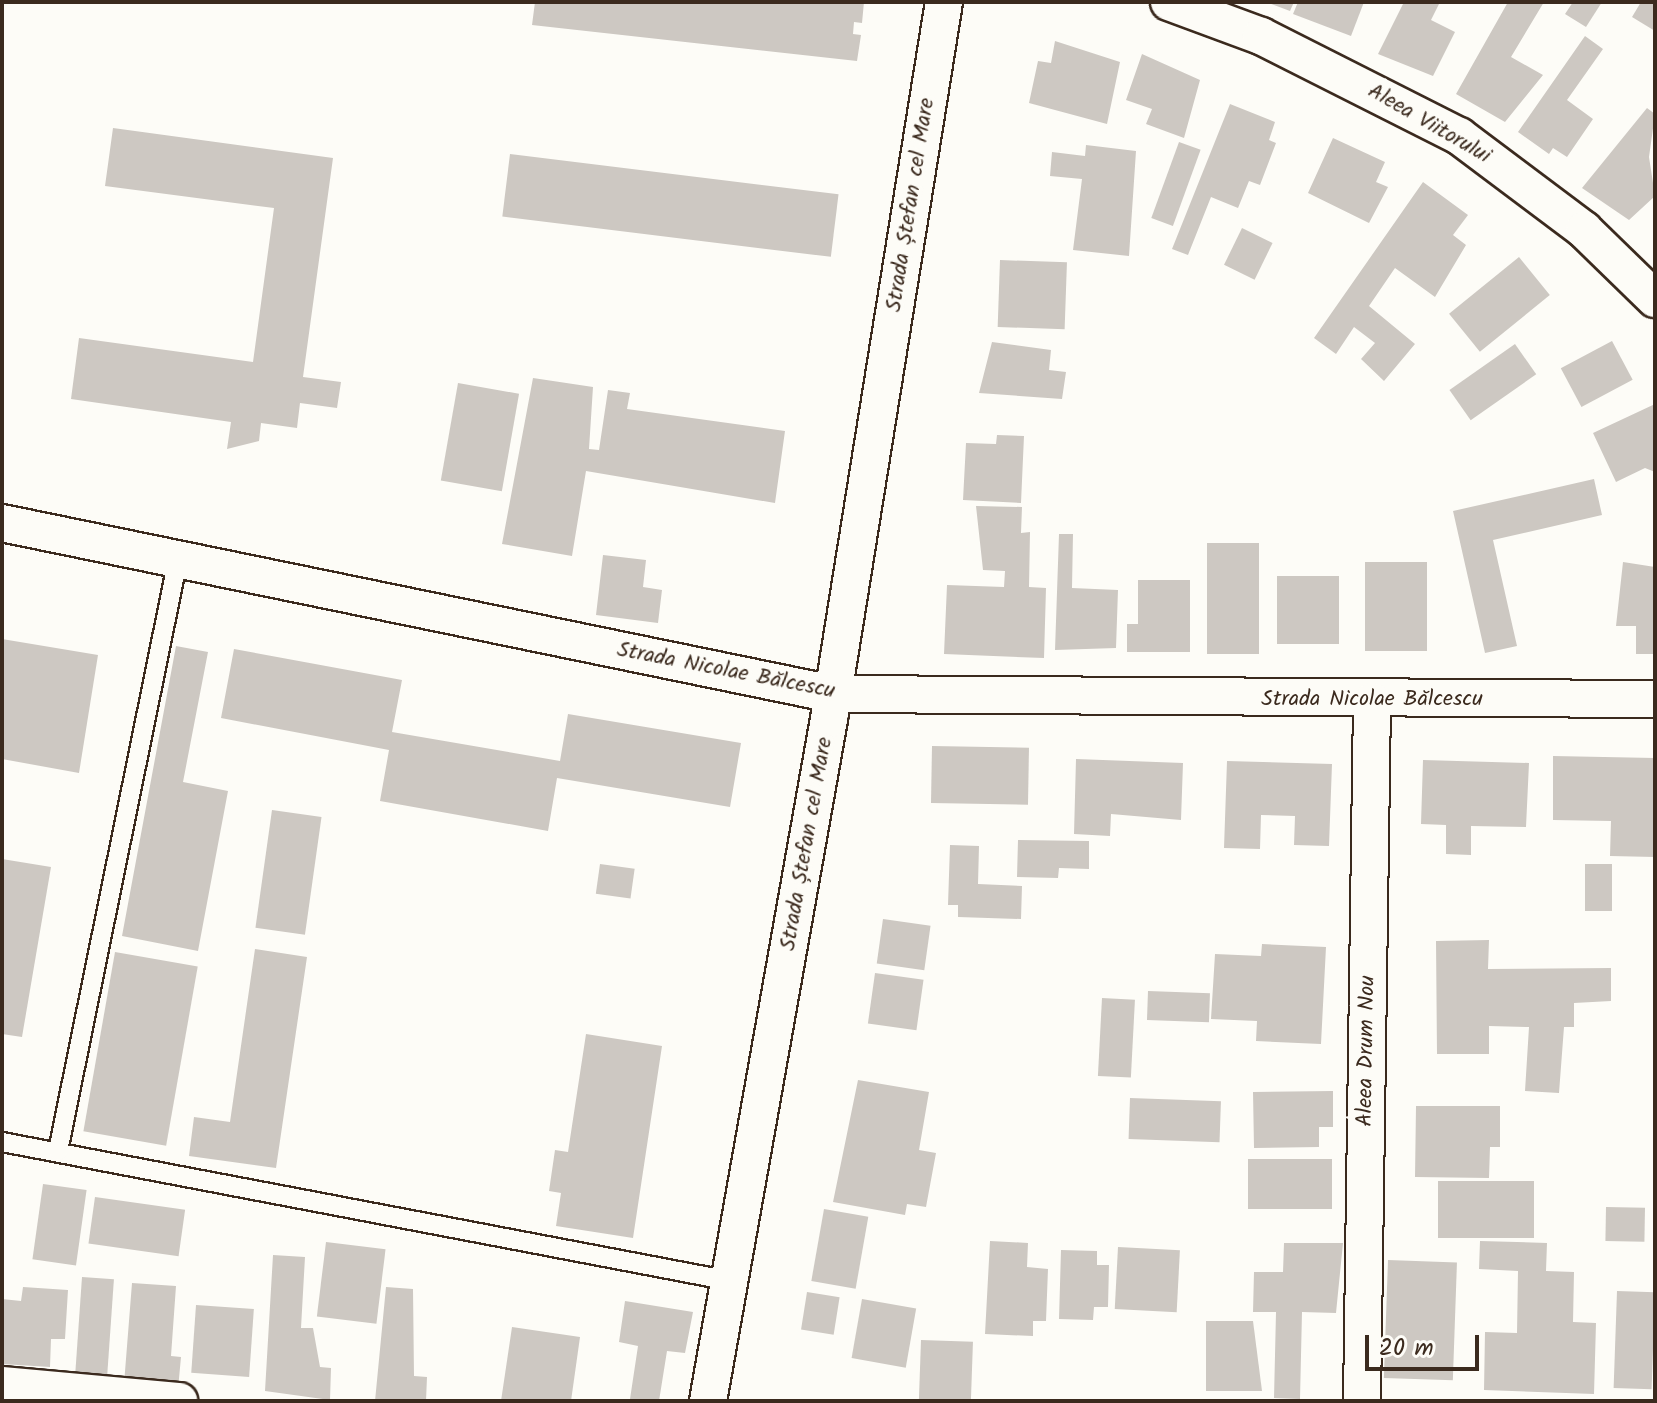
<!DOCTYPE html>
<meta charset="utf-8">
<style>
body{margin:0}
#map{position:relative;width:1657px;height:1403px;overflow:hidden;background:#fdfcf7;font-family:Kalam,sans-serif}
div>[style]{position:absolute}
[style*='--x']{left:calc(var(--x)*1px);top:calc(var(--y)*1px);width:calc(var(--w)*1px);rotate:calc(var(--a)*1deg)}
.building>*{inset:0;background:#cdc8c2;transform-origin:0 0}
.roads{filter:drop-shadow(2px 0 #3b2a1e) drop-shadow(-2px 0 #3b2a1e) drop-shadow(0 2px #3b2a1e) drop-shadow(0 -2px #3b2a1e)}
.service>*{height:18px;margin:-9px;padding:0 9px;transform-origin:9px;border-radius:9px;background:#fdfcf7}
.minor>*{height:36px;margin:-18px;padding:0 18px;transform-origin:18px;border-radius:18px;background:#fdfcf7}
span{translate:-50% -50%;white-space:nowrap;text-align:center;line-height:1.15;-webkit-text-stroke:8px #fdfcf7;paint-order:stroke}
.street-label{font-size:22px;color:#3b2a1e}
.frame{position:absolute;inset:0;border:4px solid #3b2a1e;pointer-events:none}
.scale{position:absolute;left:1365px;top:1335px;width:114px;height:36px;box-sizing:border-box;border:4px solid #3b2a1e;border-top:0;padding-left:10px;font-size:24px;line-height:28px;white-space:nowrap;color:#3b2a1e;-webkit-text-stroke:6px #fdfcf7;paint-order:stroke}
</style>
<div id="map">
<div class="building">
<div style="clip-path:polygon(535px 2px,864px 2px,862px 23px,854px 22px,853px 34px,861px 35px,857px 61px,532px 25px)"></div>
<div style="clip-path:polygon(1266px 2px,1294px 2px,1290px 11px)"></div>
<div style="clip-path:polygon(1298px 2px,1364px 2px,1351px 36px,1293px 14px)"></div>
<div style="clip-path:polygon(1404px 2px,1440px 2px,1431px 20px,1455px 32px,1433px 76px,1378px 54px)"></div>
<div style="clip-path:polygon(1508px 2px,1544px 2px,1511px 57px,1543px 75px,1505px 122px,1456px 94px)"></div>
<div style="clip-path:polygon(1573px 2px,1602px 2px,1586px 27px,1565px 14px)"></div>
<div style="clip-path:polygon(1641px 2px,1655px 4px,1655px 31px,1632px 17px)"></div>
<div style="clip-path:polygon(1585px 36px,1603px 49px,1567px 100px,1593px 119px,1567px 157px,1553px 148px,1549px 154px,1518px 132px)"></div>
<div style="clip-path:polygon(1055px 41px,1120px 62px,1107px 124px,1029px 103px,1038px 61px,1051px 63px)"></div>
<div style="clip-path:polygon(1142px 54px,1200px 80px,1184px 138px,1146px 124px,1152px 109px,1126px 100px)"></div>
<div style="clip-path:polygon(1230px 104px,1275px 122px,1269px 140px,1276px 143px,1260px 185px,1249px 181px,1238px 208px,1211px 197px,1188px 255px,1172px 249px)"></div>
<div style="clip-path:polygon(1647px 108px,1655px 114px,1649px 157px,1655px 196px,1629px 220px,1582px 188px)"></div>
<div style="clip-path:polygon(113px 128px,333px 158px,303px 377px,341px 382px,337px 408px,300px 403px,297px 428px,261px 423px,259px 441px,227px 449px,231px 422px,71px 399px,79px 338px,253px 362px,274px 208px,105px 186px)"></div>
<div style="clip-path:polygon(1333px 138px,1385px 162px,1376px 182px,1388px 187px,1369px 223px,1308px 193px)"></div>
<div style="left:1179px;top:142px;width:23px;height:81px;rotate:20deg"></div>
<div style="clip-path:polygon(1086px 145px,1136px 151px,1129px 256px,1073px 250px,1082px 179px,1050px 176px,1052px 152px,1085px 156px)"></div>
<div style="left:510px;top:154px;width:331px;height:63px;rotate:7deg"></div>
<div style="clip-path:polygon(1423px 182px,1468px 215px,1453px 235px,1466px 245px,1435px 297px,1395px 268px,1369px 306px,1415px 344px,1384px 381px,1361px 359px,1375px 343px,1354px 327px,1336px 354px,1314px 338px)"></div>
<div style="left:1242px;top:228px;width:34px;height:41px;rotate:26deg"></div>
<div style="left:1519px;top:257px;width:49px;height:90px;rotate:51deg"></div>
<div style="left:1000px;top:260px;width:67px;height:67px;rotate:2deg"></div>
<div style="left:1612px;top:341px;width:44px;height:58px;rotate:62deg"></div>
<div style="clip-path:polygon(992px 342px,1051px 350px,1049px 370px,1066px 372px,1062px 399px,979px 393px)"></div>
<div style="left:1515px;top:344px;width:37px;height:80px;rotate:55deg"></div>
<div style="clip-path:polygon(533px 378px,593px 387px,589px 449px,599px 450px,608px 390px,630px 393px,627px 409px,785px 431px,775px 503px,586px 471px,572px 556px,502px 544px)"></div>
<div style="left:458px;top:383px;width:62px;height:99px;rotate:10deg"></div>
<div style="clip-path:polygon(1655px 404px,1655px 472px,1645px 468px,1616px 482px,1593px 433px)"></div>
<div style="clip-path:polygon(997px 435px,1024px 436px,1021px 503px,963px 500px,966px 443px,996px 444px)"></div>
<div style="clip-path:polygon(1594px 479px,1602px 515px,1493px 540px,1517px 646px,1485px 653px,1453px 511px)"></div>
<div style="clip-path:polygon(976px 506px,1022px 507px,1021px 533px,1030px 532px,1029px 587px,1046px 588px,1044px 658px,944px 654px,947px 585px,1004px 587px,1005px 571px,983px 570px)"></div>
<div style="clip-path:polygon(1059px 534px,1073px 534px,1072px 588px,1118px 590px,1116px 648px,1055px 650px)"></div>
<div style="left:1207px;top:543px;width:52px;height:111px"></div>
<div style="clip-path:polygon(603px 555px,646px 560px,643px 587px,662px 590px,658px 623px,596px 615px)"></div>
<div style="left:1365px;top:562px;width:62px;height:89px"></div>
<div style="clip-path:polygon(1623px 562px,1655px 567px,1655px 654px,1636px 654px,1636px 626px,1616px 626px)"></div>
<div style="left:1277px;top:576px;width:62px;height:68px"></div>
<div style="clip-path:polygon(1138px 580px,1190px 580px,1190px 652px,1127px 652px,1127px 624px,1138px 624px)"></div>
<div style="clip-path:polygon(2px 639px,98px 655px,79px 773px,2px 759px)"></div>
<div style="clip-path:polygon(176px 646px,208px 652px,183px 782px,228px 791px,198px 951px,122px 936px)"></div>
<div style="clip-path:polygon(234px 649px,402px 680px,392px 732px,560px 761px,568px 714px,741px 743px,730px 807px,557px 778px,548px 831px,380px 801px,389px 750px,221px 718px)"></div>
<div style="left:932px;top:746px;width:97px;height:57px;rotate:1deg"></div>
<div style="clip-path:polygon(1553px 756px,1655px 758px,1655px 857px,1610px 856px,1611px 821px,1553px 820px)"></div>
<div style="clip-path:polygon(1076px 759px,1183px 763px,1181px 820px,1111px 814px,1110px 836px,1074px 834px)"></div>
<div style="clip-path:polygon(1423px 760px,1529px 763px,1526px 827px,1471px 826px,1471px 855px,1446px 854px,1446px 825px,1421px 824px)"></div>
<div style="clip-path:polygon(1227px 761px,1332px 764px,1329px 846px,1294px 845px,1295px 816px,1261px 815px,1260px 849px,1224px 848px)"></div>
<div style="left:272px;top:810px;width:50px;height:119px;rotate:8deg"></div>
<div style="clip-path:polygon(1018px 840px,1089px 841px,1089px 869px,1059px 868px,1058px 878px,1017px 877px)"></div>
<div style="clip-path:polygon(950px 845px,979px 846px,978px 884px,1022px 886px,1021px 919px,958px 917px,958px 905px,948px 905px)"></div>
<div style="clip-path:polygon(2px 859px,51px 867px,22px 1037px,2px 1034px)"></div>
<div style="left:600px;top:864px;width:35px;height:30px;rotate:8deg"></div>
<div style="left:1585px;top:864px;width:27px;height:47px"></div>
<div style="left:883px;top:919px;width:48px;height:45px;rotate:8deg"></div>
<div style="clip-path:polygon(1489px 940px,1488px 969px,1611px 968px,1611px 1001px,1574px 1003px,1574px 1027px,1564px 1027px,1559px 1093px,1525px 1091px,1529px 1027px,1489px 1026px,1489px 1054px,1437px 1054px,1436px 941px)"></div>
<div style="clip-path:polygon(1262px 944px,1326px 947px,1321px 1044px,1256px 1041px,1257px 1021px,1211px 1019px,1215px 954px,1261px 956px)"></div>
<div style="clip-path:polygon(255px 949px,307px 957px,276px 1168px,189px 1156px,194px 1117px,230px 1122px)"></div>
<div style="left:115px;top:952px;width:84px;height:182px;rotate:10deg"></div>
<div style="left:875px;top:973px;width:49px;height:51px;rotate:8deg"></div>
<div style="left:1148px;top:991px;width:62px;height:29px;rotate:2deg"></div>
<div style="left:1102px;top:998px;width:33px;height:78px;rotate:3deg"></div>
<div style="clip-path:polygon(586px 1034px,662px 1046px,633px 1238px,556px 1226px,561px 1193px,549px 1191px,555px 1150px,568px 1152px)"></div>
<div style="clip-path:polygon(858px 1080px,929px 1092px,919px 1150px,936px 1153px,926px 1207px,907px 1204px,905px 1215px,833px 1202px)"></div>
<div style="clip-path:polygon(1333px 1091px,1333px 1127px,1319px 1127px,1319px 1147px,1254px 1148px,1253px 1092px)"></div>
<div style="left:1130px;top:1098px;width:91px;height:41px;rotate:2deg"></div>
<div style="clip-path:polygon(1416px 1106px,1500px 1106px,1500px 1147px,1490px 1147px,1489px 1178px,1415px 1177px)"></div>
<div style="left:1248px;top:1159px;width:84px;height:50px"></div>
<div style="left:1438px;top:1181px;width:96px;height:57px"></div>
<div style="left:43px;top:1184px;width:44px;height:76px;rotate:8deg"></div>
<div style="left:95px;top:1197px;width:91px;height:47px;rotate:8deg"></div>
<div style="left:1606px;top:1207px;width:39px;height:34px;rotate:1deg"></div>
<div style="left:824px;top:1209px;width:45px;height:73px;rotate:10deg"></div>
<div style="clip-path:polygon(990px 1241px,1028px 1243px,1027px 1267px,1048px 1269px,1046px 1321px,1033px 1321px,1033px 1336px,985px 1334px)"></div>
<div style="clip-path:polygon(1480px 1241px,1547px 1243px,1546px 1271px,1574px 1272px,1573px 1322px,1596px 1323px,1594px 1394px,1484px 1390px,1485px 1332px,1517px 1333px,1518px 1271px,1479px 1269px)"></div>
<div style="left:326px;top:1242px;width:60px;height:75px;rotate:7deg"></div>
<div style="clip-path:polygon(1284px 1243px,1343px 1243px,1336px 1313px,1302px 1312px,1300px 1399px,1274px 1398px,1276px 1312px,1253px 1312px,1254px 1272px,1283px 1272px)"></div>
<div style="left:1118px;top:1247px;width:62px;height:62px;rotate:3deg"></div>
<div style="clip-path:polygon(1061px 1250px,1097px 1251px,1097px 1265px,1109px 1265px,1108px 1307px,1094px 1307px,1093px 1320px,1059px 1319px)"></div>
<div style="clip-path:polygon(273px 1255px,305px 1257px,301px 1328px,313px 1328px,320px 1367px,331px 1368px,330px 1400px,265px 1391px)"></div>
<div style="left:1388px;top:1260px;width:69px;height:118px;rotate:2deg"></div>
<div style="left:82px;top:1277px;width:32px;height:96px;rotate:4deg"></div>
<div style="clip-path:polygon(132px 1283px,176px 1286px,171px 1356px,181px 1357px,178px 1389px,124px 1384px)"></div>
<div style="clip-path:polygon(23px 1287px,68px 1290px,65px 1339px,51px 1339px,50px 1367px,2px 1364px,2px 1299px,21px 1301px)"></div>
<div style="clip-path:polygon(386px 1287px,413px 1289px,414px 1376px,427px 1377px,426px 1401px,375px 1401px)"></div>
<div style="left:1617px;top:1291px;width:38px;height:97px;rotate:2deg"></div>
<div style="left:807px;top:1292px;width:33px;height:38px;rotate:9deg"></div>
<div style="left:862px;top:1299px;width:55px;height:60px;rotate:10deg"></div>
<div style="clip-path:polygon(625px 1301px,693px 1312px,685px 1353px,667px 1351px,659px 1401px,630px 1399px,638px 1346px,619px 1342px)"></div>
<div style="left:196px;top:1305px;width:58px;height:68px;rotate:4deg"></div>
<div style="clip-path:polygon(1206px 1321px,1253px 1321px,1262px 1391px,1206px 1391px)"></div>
<div style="clip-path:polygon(512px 1327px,580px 1337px,571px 1401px,501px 1401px)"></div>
<div style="left:921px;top:1340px;width:52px;height:61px;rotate:2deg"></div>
</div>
<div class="roads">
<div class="service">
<div style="--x:2;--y:1142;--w:742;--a:10.8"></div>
<div style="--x:58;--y:1151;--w:604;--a:-78.54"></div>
</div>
<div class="minor">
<div style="--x:1169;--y:2;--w:98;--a:20.3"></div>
<div style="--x:1261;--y:36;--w:222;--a:26.8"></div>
<div style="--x:1459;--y:136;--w:156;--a:36.9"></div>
<div style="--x:1584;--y:230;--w:99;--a:44.2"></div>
<div style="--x:2;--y:523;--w:848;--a:11.63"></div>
<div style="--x:833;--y:694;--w:822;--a:0.35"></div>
<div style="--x:2;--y:1385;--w:178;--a:5.2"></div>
<div style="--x:708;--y:1401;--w:693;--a:-79.94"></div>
<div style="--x:829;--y:719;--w:726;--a:-80.89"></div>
<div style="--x:1362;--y:1401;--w:700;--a:-89.18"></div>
</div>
</div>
<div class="street-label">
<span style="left:1429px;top:124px;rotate:30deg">Aleea Viitorului</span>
<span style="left:911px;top:205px;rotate:-81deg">Strada Ștefan cel Mare</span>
<span style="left:726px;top:671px;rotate:11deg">Strada Nicolae Bălcescu</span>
<span style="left:1372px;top:700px">Strada Nicolae Bălcescu</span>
<span style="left:807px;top:844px;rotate:-80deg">Strada Ștefan cel Mare</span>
<span style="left:1367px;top:1051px;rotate:-89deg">Aleea Drum Nou</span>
</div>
<div class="frame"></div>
<div class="scale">20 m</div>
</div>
